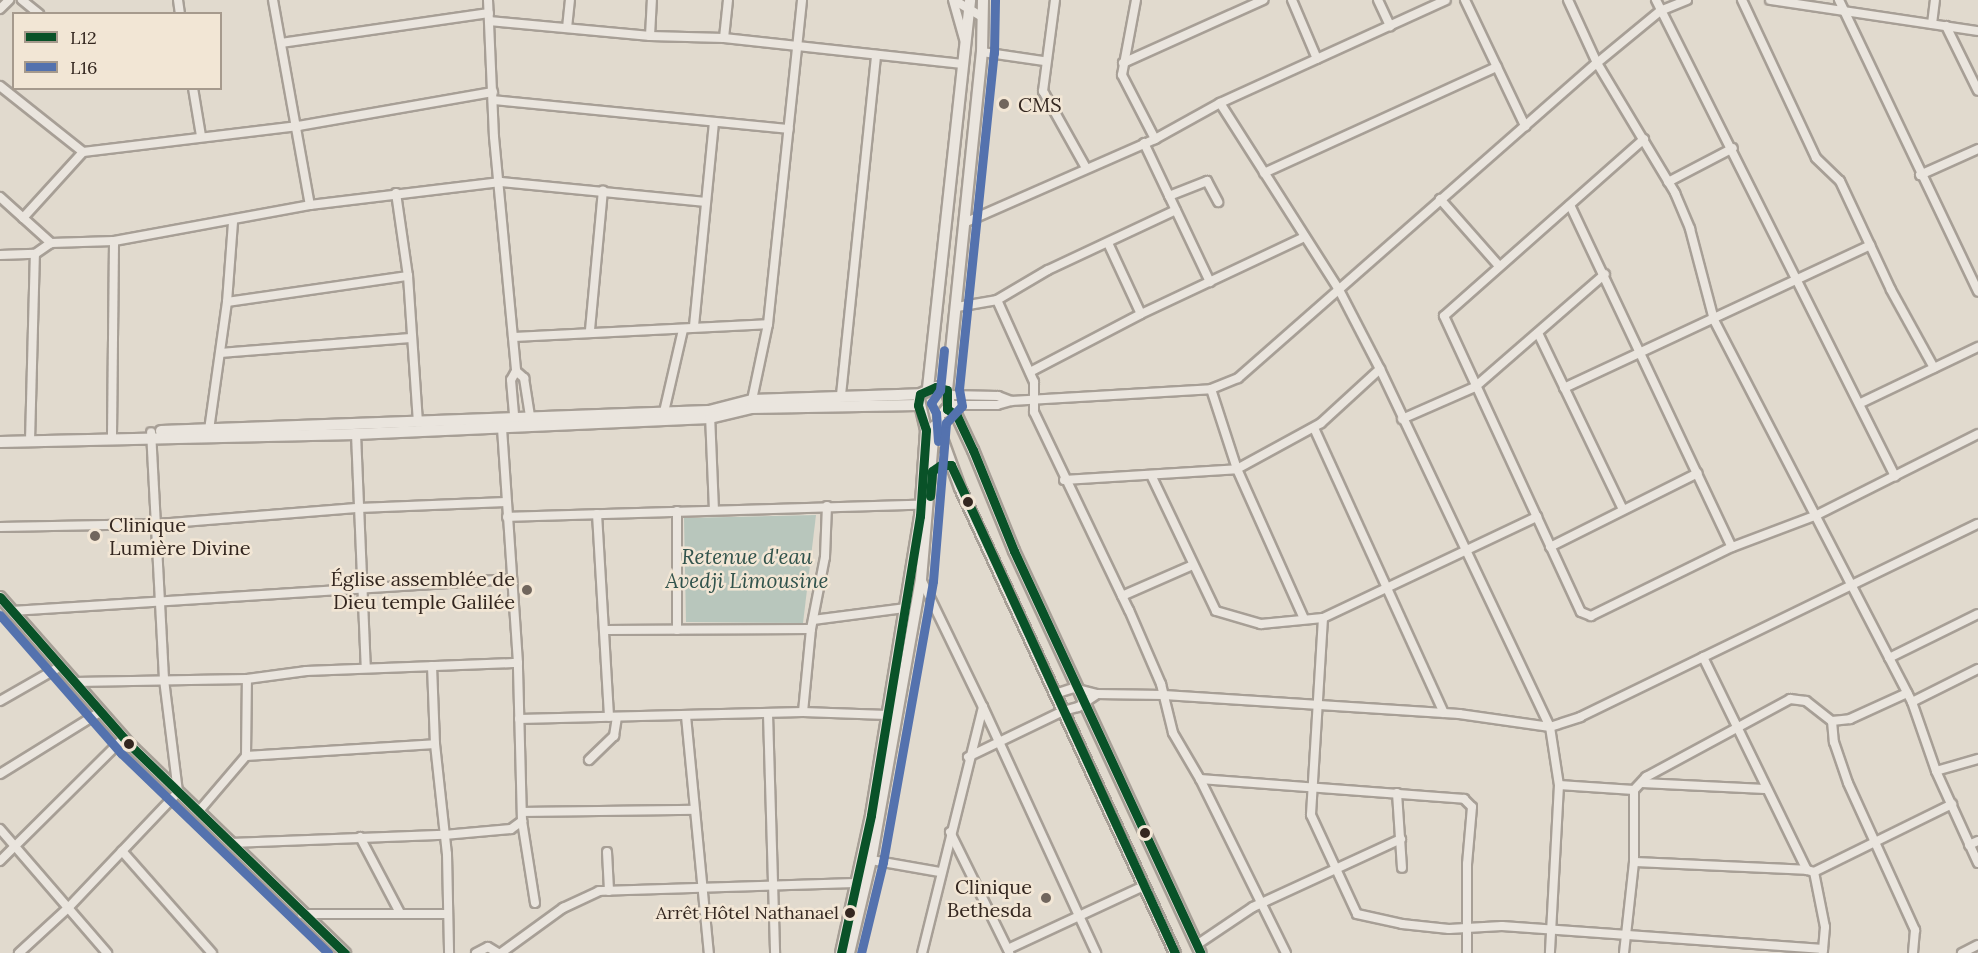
<!DOCTYPE html>
<meta charset="utf-8">
<style>
body{margin:0}
#map{position:relative;width:1978px;height:953px;overflow:hidden;background:#e1dace;font-family:Lora,serif}
div>[style]{position:absolute}
[style*='--x']{left:calc(var(--x)*1px);top:calc(var(--y)*1px);width:calc(var(--w)*1px);rotate:calc(var(--a)*1deg)}
.water>*{inset:0;background:#b8c6bc}
.roads{filter:drop-shadow(2px 0 #a79f96) drop-shadow(-2px 0 #a79f96) drop-shadow(0 2px #a79f96) drop-shadow(0 -2px #a79f96)}
.street>*{height:8px;margin:-4px;padding:0 4px;transform-origin:4px;border-radius:4px;background:#eae5de}
.secondary>*{height:10px;margin:-5px;padding:0 5px;transform-origin:5px;border-radius:5px;background:#eae5de}
.bus-1>*{height:9px;margin:-4.5px;padding:0 4.5px;transform-origin:4.5px;border-radius:4.5px;background:#095228}
.bus-2>*{height:9px;margin:-4.5px;padding:0 4.5px;transform-origin:4.5px;border-radius:4.5px;background:#5472ae}
.dots>*{width:16px;height:16px;translate:-50% -50%;box-sizing:border-box;border:3px solid #f2e6d5;border-radius:50%}
span{translate:-50% -50%;white-space:nowrap;text-align:center;line-height:1.15;-webkit-text-stroke:5px #f2e6d5;paint-order:stroke}
.bus-label{font-size:18px;color:#342720}
.right{translate:-100% -50%;text-align:right}
.poi-label{font-size:20px;color:#342720}
.left{translate:0 -50%;text-align:left}
.water-label{font-size:21px;color:#31534c;font-style:italic}
.legend{position:absolute;left:12px;top:12px;width:210px;height:78px;box-sizing:border-box;background:#f2e6d5;border:2px solid #a69a8d;margin:0;padding:8px 10px;list-style:none;font-size:18px;color:#342720}
.legend li{display:flex;align-items:center;gap:12px;height:30px}
.legend b{width:30px;border:2px solid #a69a8d}
</style>
<div id="map">
<div class="water">
<div style="clip-path:polygon(816px 515px,803px 623px,686px 622px,684px 518px)"></div>
</div>
<div class="roads">
<div class="street">
<div style="--x:22;--y:0;--w:22;--a:39"></div>
<div style="--x:178;--y:0;--w:14;--a:82"></div>
<div style="--x:273;--y:0;--w:208;--a:79.8"></div>
<div style="--x:488;--y:0;--w:137;--a:87.5"></div>
<div style="--x:494;--y:137;--w:235;--a:84.6"></div>
<div style="--x:516;--y:371;--w:10;--a:119"></div>
<div style="--x:511;--y:380;--w:38;--a:85"></div>
<div style="--x:953;--y:0;--w:41;--a:74.2"></div>
<div style="--x:954;--y:0;--w:33;--a:31"></div>
<div style="--x:1055;--y:0;--w:92;--a:97.5"></div>
<div style="--x:1043;--y:91;--w:88;--a:60.8"></div>
<div style="--x:1136;--y:0;--w:76;--a:100.6"></div>
<div style="--x:1122;--y:75;--w:72;--a:62.7"></div>
<div style="--x:1292;--y:0;--w:64;--a:67"></div>
<div style="--x:1378;--y:0;--w:29;--a:65"></div>
<div style="--x:1465;--y:0;--w:140;--a:64.5"></div>
<div style="--x:1568;--y:0;--w:69;--a:65.3"></div>
<div style="--x:1597;--y:63;--w:152;--a:59"></div>
<div style="--x:1675;--y:193;--w:39;--a:67"></div>
<div style="--x:1690;--y:229;--w:94;--a:75.2"></div>
<div style="--x:1714;--y:320;--w:430;--a:62.6"></div>
<div style="--x:1912;--y:702;--w:73;--a:70.8"></div>
<div style="--x:1936;--y:771;--w:101;--a:65.5"></div>
<div style="--x:1656;--y:0;--w:533;--a:63.34"></div>
<div style="--x:1742;--y:0;--w:174;--a:64.9"></div>
<div style="--x:1816;--y:158;--w:33;--a:44"></div>
<div style="--x:1840;--y:181;--w:120;--a:64.9"></div>
<div style="--x:1891;--y:290;--w:89;--a:61.1"></div>
<div style="--x:1770;--y:0;--w:210;--a:8.5"></div>
<div style="--x:1839;--y:0;--w:323;--a:64.5"></div>
<div style="--x:0;--y:9;--w:13;--a:-45"></div>
<div style="--x:489;--y:21;--w:162;--a:5.3"></div>
<div style="--x:650;--y:36;--w:74;--a:1.5"></div>
<div style="--x:724;--y:38;--w:240;--a:6.2"></div>
<div style="--x:1932;--y:24;--w:24;--a:-83"></div>
<div style="--x:1946;--y:26;--w:72;--a:63.8"></div>
<div style="--x:567;--y:28;--w:28;--a:-84"></div>
<div style="--x:650;--y:36;--w:36;--a:-87"></div>
<div style="--x:724;--y:38;--w:38;--a:-84"></div>
<div style="--x:281;--y:43;--w:210;--a:-8.2"></div>
<div style="--x:982;--y:52;--w:63;--a:8.3"></div>
<div style="--x:1123;--y:63;--w:154;--a:-24.2"></div>
<div style="--x:0;--y:86;--w:106;--a:38.5"></div>
<div style="--x:193;--y:88;--w:49;--a:80.5"></div>
<div style="--x:493;--y:100;--w:297;--a:5.6"></div>
<div style="--x:1220;--y:103;--w:219;--a:57.5"></div>
<div style="--x:1338;--y:288;--w:91;--a:62.6"></div>
<div style="--x:1380;--y:369;--w:396;--a:64.6"></div>
<div style="--x:1550;--y:727;--w:59;--a:81.2"></div>
<div style="--x:1559;--y:785;--w:168;--a:93.1"></div>
<div style="--x:1644;--y:139;--w:267;--a:138.5"></div>
<div style="--x:1444;--y:316;--w:326;--a:65.2"></div>
<div style="--x:1581;--y:612;--w:11;--a:22"></div>
<div style="--x:1591;--y:616;--w:157;--a:-26.1"></div>
<div style="--x:1732;--y:547;--w:91;--a:-20.6"></div>
<div style="--x:1817;--y:515;--w:180;--a:-26.7"></div>
<div style="--x:1144;--y:143;--w:154;--a:64.6"></div>
<div style="--x:1264;--y:173;--w:256;--a:-24.5"></div>
<div style="--x:1920;--y:175;--w:64;--a:-24.1"></div>
<div style="--x:1668;--y:182;--w:73;--a:-27.6"></div>
<div style="--x:396;--y:193;--w:84;--a:81.8"></div>
<div style="--x:408;--y:276;--w:147;--a:86.1"></div>
<div style="--x:1169;--y:196;--w:41;--a:-21.5"></div>
<div style="--x:1207;--y:181;--w:24;--a:62"></div>
<div style="--x:0;--y:197;--w:69;--a:42"></div>
<div style="--x:1440;--y:199;--w:89;--a:48.6"></div>
<div style="--x:1570;--y:205;--w:378;--a:64.7"></div>
<div style="--x:23;--y:218;--w:89;--a:-47.7"></div>
<div style="--x:83;--y:152;--w:217;--a:-6.9"></div>
<div style="--x:298;--y:126;--w:198;--a:-9.9"></div>
<div style="--x:964;--y:223;--w:209;--a:-23.7"></div>
<div style="--x:1155;--y:139;--w:74;--a:-29"></div>
<div style="--x:1220;--y:103;--w:248;--a:-24.5"></div>
<div style="--x:1108;--y:243;--w:78;--a:65.1"></div>
<div style="--x:0;--y:255;--w:35;--a:-2"></div>
<div style="--x:35;--y:254;--w:19;--a:-35"></div>
<div style="--x:51;--y:243;--w:63;--a:-1.8"></div>
<div style="--x:114;--y:241;--w:199;--a:-10.4"></div>
<div style="--x:310;--y:205;--w:192;--a:-6.9"></div>
<div style="--x:501;--y:182;--w:206;--a:5.6"></div>
<div style="--x:997;--y:300;--w:90;--a:65.7"></div>
<div style="--x:1034;--y:382;--w:30;--a:90"></div>
<div style="--x:1034;--y:412;--w:220;--a:64.4"></div>
<div style="--x:1129;--y:610;--w:81;--a:66.6"></div>
<div style="--x:1161;--y:684;--w:50;--a:76.2"></div>
<div style="--x:1173;--y:733;--w:53;--a:59.6"></div>
<div style="--x:1200;--y:779;--w:265;--a:4.3"></div>
<div style="--x:1464;--y:799;--w:11;--a:45"></div>
<div style="--x:1472;--y:807;--w:57;--a:95"></div>
<div style="--x:1467;--y:864;--w:89;--a:90"></div>
<div style="--x:227;--y:302;--w:183;--a:-8.2"></div>
<div style="--x:957;--y:307;--w:41;--a:-9.9"></div>
<div style="--x:997;--y:300;--w:59;--a:-30.5"></div>
<div style="--x:1048;--y:270;--w:141;--a:-25.1"></div>
<div style="--x:694;--y:326;--w:204;--a:-84.4"></div>
<div style="--x:590;--y:330;--w:140;--a:-84.7"></div>
<div style="--x:1538;--y:333;--w:196;--a:64.3"></div>
<div style="--x:513;--y:337;--w:255;--a:-2.9"></div>
<div style="--x:220;--y:353;--w:191;--a:-4.5"></div>
<div style="--x:516;--y:371;--w:11;--a:41"></div>
<div style="--x:524;--y:378;--w:39;--a:81"></div>
<div style="--x:1030;--y:372;--w:125;--a:-27.6"></div>
<div style="--x:1141;--y:314;--w:181;--a:-25.2"></div>
<div style="--x:1564;--y:388;--w:338;--a:-25"></div>
<div style="--x:1211;--y:389;--w:84;--a:72"></div>
<div style="--x:1237;--y:469;--w:164;--a:65.9"></div>
<div style="--x:841;--y:395;--w:342;--a:-84.1"></div>
<div style="--x:949;--y:395;--w:49;--a:1.2"></div>
<div style="--x:998;--y:396;--w:14;--a:21"></div>
<div style="--x:752;--y:400;--w:78;--a:-78.1"></div>
<div style="--x:768;--y:324;--w:326;--a:-84"></div>
<div style="--x:1861;--y:403;--w:130;--a:-25.6"></div>
<div style="--x:950;--y:405;--w:47;--a:0"></div>
<div style="--x:997;--y:405;--w:15;--a:-16"></div>
<div style="--x:1011;--y:401;--w:200;--a:-3.4"></div>
<div style="--x:1211;--y:389;--w:29;--a:-22"></div>
<div style="--x:1238;--y:378;--w:478;--a:-41.3"></div>
<div style="--x:1597;--y:63;--w:82;--a:-39.5"></div>
<div style="--x:1660;--y:11;--w:29;--a:-22"></div>
<div style="--x:664;--y:412;--w:84;--a:-77"></div>
<div style="--x:710;--y:415;--w:94;--a:87.6"></div>
<div style="--x:1402;--y:419;--w:80;--a:-23.7"></div>
<div style="--x:1475;--y:387;--w:172;--a:-41"></div>
<div style="--x:1314;--y:428;--w:313;--a:65.5"></div>
<div style="--x:209;--y:430;--w:129;--a:-82"></div>
<div style="--x:227;--y:302;--w:80;--a:-85.7"></div>
<div style="--x:356;--y:434;--w:234;--a:87.6"></div>
<div style="--x:112;--y:435;--w:194;--a:-89.4"></div>
<div style="--x:30;--y:441;--w:187;--a:-88.5"></div>
<div style="--x:1152;--y:477;--w:148;--a:64.5"></div>
<div style="--x:1216;--y:611;--w:47;--a:16.1"></div>
<div style="--x:1261;--y:624;--w:62;--a:-5.5"></div>
<div style="--x:1323;--y:618;--w:237;--a:-25.3"></div>
<div style="--x:1064;--y:480;--w:173;--a:-3.6"></div>
<div style="--x:1237;--y:469;--w:96;--a:-28.7"></div>
<div style="--x:1321;--y:423;--w:80;--a:-42.5"></div>
<div style="--x:597;--y:514;--w:203;--a:86.6"></div>
<div style="--x:507;--y:517;--w:414;--a:-1.7"></div>
<div style="--x:0;--y:527;--w:158;--a:-1.1"></div>
<div style="--x:158;--y:524;--w:202;--a:-4.6"></div>
<div style="--x:359;--y:508;--w:147;--a:-2.3"></div>
<div style="--x:1550;--y:547;--w:165;--a:-26.6"></div>
<div style="--x:921;--y:579;--w:142;--a:64.2"></div>
<div style="--x:983;--y:707;--w:253;--a:103.9"></div>
<div style="--x:1122;--y:596;--w:77;--a:-23.6"></div>
<div style="--x:12;--y:611;--w:500;--a:-3.67"></div>
<div style="--x:1323;--y:618;--w:197;--a:93.5"></div>
<div style="--x:1311;--y:815;--w:109;--a:65.1"></div>
<div style="--x:1357;--y:914;--w:46;--a:12.5"></div>
<div style="--x:1402;--y:924;--w:47;--a:6.1"></div>
<div style="--x:1449;--y:929;--w:53;--a:-3.2"></div>
<div style="--x:1502;--y:926;--w:322;--a:4.1"></div>
<div style="--x:813;--y:620;--w:94;--a:-7.4"></div>
<div style="--x:605;--y:630;--w:206;--a:-0.3"></div>
<div style="--x:677;--y:630;--w:119;--a:-90"></div>
<div style="--x:1703;--y:657;--w:237;--a:64"></div>
<div style="--x:1807;--y:870;--w:7;--a:16"></div>
<div style="--x:1814;--y:872;--w:56;--a:78.7"></div>
<div style="--x:1825;--y:927;--w:25;--a:95"></div>
<div style="--x:1889;--y:658;--w:99;--a:-26.3"></div>
<div style="--x:432;--y:666;--w:78;--a:87.8"></div>
<div style="--x:435;--y:744;--w:111;--a:83.8"></div>
<div style="--x:447;--y:854;--w:99;--a:88.8"></div>
<div style="--x:75;--y:682;--w:172;--a:-1"></div>
<div style="--x:247;--y:679;--w:60;--a:-7.7"></div>
<div style="--x:306;--y:671;--w:212;--a:-2.2"></div>
<div style="--x:1055;--y:694;--w:19;--a:-18"></div>
<div style="--x:1073;--y:688;--w:25;--a:14"></div>
<div style="--x:1097;--y:694;--w:67;--a:0.9"></div>
<div style="--x:1164;--y:695;--w:296;--a:3.7"></div>
<div style="--x:1459;--y:714;--w:92;--a:8.1"></div>
<div style="--x:1550;--y:727;--w:32;--a:-18"></div>
<div style="--x:1580;--y:717;--w:442;--a:-25.9"></div>
<div style="--x:0;--y:701;--w:70;--a:-29.8"></div>
<div style="--x:1912;--y:702;--w:74;--a:-26.6"></div>
<div style="--x:983;--y:707;--w:271;--a:65.3"></div>
<div style="--x:803;--y:712;--w:83;--a:-84.5"></div>
<div style="--x:811;--y:629;--w:73;--a:-79"></div>
<div style="--x:825;--y:557;--w:51;--a:-87.8"></div>
<div style="--x:768;--y:714;--w:239;--a:88.3"></div>
<div style="--x:686;--y:716;--w:238;--a:84.5"></div>
<div style="--x:519;--y:719;--w:284;--a:-1.4"></div>
<div style="--x:803;--y:712;--w:84;--a:2"></div>
<div style="--x:1832;--y:721;--w:21;--a:85"></div>
<div style="--x:1834;--y:742;--w:43;--a:71.1"></div>
<div style="--x:1848;--y:783;--w:162;--a:65.5"></div>
<div style="--x:1915;--y:930;--w:23;--a:95"></div>
<div style="--x:246;--y:756;--w:77;--a:-89.3"></div>
<div style="--x:968;--y:757;--w:106;--a:-25.8"></div>
<div style="--x:1063;--y:711;--w:16;--a:-15"></div>
<div style="--x:1078;--y:707;--w:23;--a:-34"></div>
<div style="--x:589;--y:760;--w:35;--a:-44"></div>
<div style="--x:614;--y:736;--w:19;--a:-81"></div>
<div style="--x:1936;--y:771;--w:44;--a:-15.9"></div>
<div style="--x:0;--y:774;--w:118;--a:-31.8"></div>
<div style="--x:1200;--y:779;--w:194;--a:63.7"></div>
<div style="--x:1642;--y:783;--w:123;--a:2.8"></div>
<div style="--x:1559;--y:785;--w:75;--a:3.8"></div>
<div style="--x:1397;--y:793;--w:75;--a:86.2"></div>
<div style="--x:199;--y:811;--w:72;--a:-49.5"></div>
<div style="--x:246;--y:756;--w:189;--a:-3.6"></div>
<div style="--x:524;--y:812;--w:170;--a:-0.7"></div>
<div style="--x:522;--y:821;--w:83;--a:81"></div>
<div style="--x:0;--y:829;--w:164;--a:49.2"></div>
<div style="--x:950;--y:832;--w:134;--a:63.8"></div>
<div style="--x:360;--y:837;--w:86;--a:62.2"></div>
<div style="--x:231;--y:843;--w:213;--a:-2.2"></div>
<div style="--x:444;--y:835;--w:67;--a:-5.1"></div>
<div style="--x:511;--y:829;--w:14;--a:-36"></div>
<div style="--x:522;--y:821;--w:158;--a:-91.5"></div>
<div style="--x:518;--y:663;--w:236;--a:-93.9"></div>
<div style="--x:1969;--y:845;--w:10;--a:-24"></div>
<div style="--x:122;--y:851;--w:136;--a:48.6"></div>
<div style="--x:607;--y:852;--w:39;--a:87"></div>
<div style="--x:871;--y:860;--w:70;--a:9.9"></div>
<div style="--x:0;--y:861;--w:175;--a:-44.8"></div>
<div style="--x:1634;--y:862;--w:173;--a:2.6"></div>
<div style="--x:1814;--y:872;--w:154;--a:-26.2"></div>
<div style="--x:302;--y:914;--w:144;--a:0"></div>
<div style="--x:1198;--y:944;--w:66;--a:-33.9"></div>
<div style="--x:1253;--y:907;--w:163;--a:-24.7"></div>
<div style="--x:1008;--y:949;--w:150;--a:-24.9"></div>
<div style="--x:19;--y:953;--w:68;--a:-42.6"></div>
<div style="--x:69;--y:907;--w:158;--a:-46.5"></div>
<div style="--x:178;--y:792;--w:114;--a:-97.1"></div>
<div style="--x:164;--y:679;--w:247;--a:-93"></div>
<div style="--x:476;--y:953;--w:13;--a:-27"></div>
<div style="--x:488;--y:947;--w:12;--a:31"></div>
<div style="--x:501;--y:953;--w:77;--a:-36"></div>
<div style="--x:563;--y:908;--w:40;--a:-25"></div>
<div style="--x:599;--y:891;--w:260;--a:-1.8"></div>
<div style="--x:1624;--y:953;--w:92;--a:-83.7"></div>
<div style="--x:1634;--y:862;--w:72;--a:-90"></div>
<div style="--x:1634;--y:790;--w:18;--a:-47"></div>
<div style="--x:1646;--y:777;--w:164;--a:-28.4"></div>
<div style="--x:1790;--y:699;--w:16;--a:7"></div>
<div style="--x:1806;--y:701;--w:33;--a:38"></div>
<div style="--x:1832;--y:721;--w:18;--a:-6"></div>
<div style="--x:1850;--y:719;--w:63;--a:-24.5"></div>
<div style="--x:1962;--y:953;--w:18;--a:-27"></div>
</div>
<div class="secondary">
<div style="--x:928;--y:388;--w:390;--a:-83.8"></div>
<div style="--x:947;--y:409;--w:12;--a:35"></div>
<div style="--x:957;--y:416;--w:38;--a:65"></div>
<div style="--x:973;--y:450;--w:109;--a:67.9"></div>
<div style="--x:1014;--y:551;--w:443;--a:65.1"></div>
<div style="--x:944;--y:412;--w:9;--a:-49"></div>
<div style="--x:950;--y:405;--w:15;--a:-101"></div>
<div style="--x:947;--y:390;--w:340;--a:-84.1"></div>
<div style="--x:982;--y:52;--w:52;--a:-88.9"></div>
<div style="--x:939;--y:416;--w:17;--a:87"></div>
<div style="--x:940;--y:433;--w:59;--a:70"></div>
<div style="--x:960;--y:488;--w:512;--a:65.19"></div>
<div style="--x:161;--y:431;--w:548;--a:-2.09"></div>
<div style="--x:709;--y:411;--w:44;--a:-14.3"></div>
<div style="--x:752;--y:400;--w:168;--a:-2"></div>
<div style="--x:920;--y:394;--w:17;--a:-24"></div>
<div style="--x:936;--y:387;--w:11;--a:15"></div>
<div style="--x:0;--y:442;--w:356;--a:-1.3"></div>
<div style="--x:356;--y:434;--w:354;--a:-2.6"></div>
<div style="--x:710;--y:418;--w:42;--a:-13.7"></div>
<div style="--x:751;--y:408;--w:167;--a:-1"></div>
<div style="--x:0;--y:597;--w:196;--a:48.7"></div>
<div style="--x:129;--y:744;--w:301;--a:44.1"></div>
<div style="--x:841;--y:953;--w:141;--a:-77.7"></div>
<div style="--x:871;--y:815;--w:303;--a:-80.7"></div>
<div style="--x:920;--y:516;--w:86;--a:-86"></div>
<div style="--x:926;--y:430;--w:32;--a:-103"></div>
<div style="--x:849;--y:953;--w:96;--a:-76.7"></div>
<div style="--x:871;--y:860;--w:285;--a:-79.9"></div>
<div style="--x:921;--y:579;--w:153;--a:-85.1"></div>
</div>
</div>
<div class="bus-1">
<div style="--x:930;--y:496;--w:25;--a:-85"></div>
<div style="--x:932;--y:471;--w:11;--a:-34"></div>
<div style="--x:941;--y:465;--w:10;--a:0"></div>
<div style="--x:951;--y:465;--w:537;--a:65.34"></div>
<div style="--x:0;--y:597;--w:196;--a:48.7"></div>
<div style="--x:129;--y:744;--w:301;--a:44.1"></div>
<div style="--x:841;--y:953;--w:141;--a:-77.7"></div>
<div style="--x:871;--y:815;--w:303;--a:-80.7"></div>
<div style="--x:920;--y:516;--w:86;--a:-86"></div>
<div style="--x:926;--y:430;--w:26;--a:-108"></div>
<div style="--x:918;--y:405;--w:11;--a:-80"></div>
<div style="--x:920;--y:394;--w:17;--a:-24"></div>
<div style="--x:936;--y:387;--w:11;--a:15"></div>
<div style="--x:947;--y:390;--w:19;--a:90"></div>
<div style="--x:947;--y:409;--w:12;--a:35"></div>
<div style="--x:957;--y:416;--w:38;--a:65"></div>
<div style="--x:973;--y:450;--w:109;--a:67.9"></div>
<div style="--x:1014;--y:551;--w:443;--a:65.1"></div>
</div>
<div class="bus-2">
<div style="--x:938;--y:441;--w:28;--a:-94"></div>
<div style="--x:936;--y:413;--w:11;--a:-117"></div>
<div style="--x:931;--y:403;--w:16;--a:-55"></div>
<div style="--x:940;--y:390;--w:40;--a:-84.3"></div>
<div style="--x:0;--y:615;--w:184;--a:48.8"></div>
<div style="--x:121;--y:753;--w:288;--a:44"></div>
<div style="--x:861;--y:953;--w:94;--a:-76.4"></div>
<div style="--x:883;--y:862;--w:285;--a:-79.9"></div>
<div style="--x:933;--y:581;--w:159;--a:-85.3"></div>
<div style="--x:946;--y:423;--w:23;--a:-47"></div>
<div style="--x:962;--y:406;--w:17;--a:-100"></div>
<div style="--x:959;--y:389;--w:338;--a:-84.1"></div>
<div style="--x:994;--y:53;--w:53;--a:-88.9"></div>
</div>
<div class="dots">
<div style="left:1004px;top:104px;background:#71665d"></div>
<div style="left:968px;top:502px;background:#342720"></div>
<div style="left:95px;top:536px;background:#71665d"></div>
<div style="left:527px;top:590px;background:#71665d"></div>
<div style="left:129px;top:744px;background:#342720"></div>
<div style="left:1145px;top:833px;background:#342720"></div>
<div style="left:1046px;top:898px;background:#71665d"></div>
<div style="left:850px;top:913px;background:#342720"></div>
</div>
<div class="bus-label">
<span class="right" style="left:839px;top:913px">Arrêt Hôtel Nathanael</span>
</div>
<div class="poi-label">
<span class="left" style="left:1018px;top:104px">CMS</span>
<span class="left" style="left:109px;top:536px">Clinique<br>Lumière Divine</span>
<span class="right" style="left:515px;top:590px">Église assemblée de<br>Dieu temple Galilée</span>
<span class="right" style="left:1032px;top:898px">Clinique<br>Bethesda</span>
</div>
<div class="water-label">
<span style="left:747px;top:569px">Retenue d'eau<br>Avedji Limousine</span>
</div>
<ul class="legend">
<li><b style="height:8px;background:#095228"></b>L12</li>
<li><b style="height:8px;background:#5472ae"></b>L16</li>
</ul>
</div>
